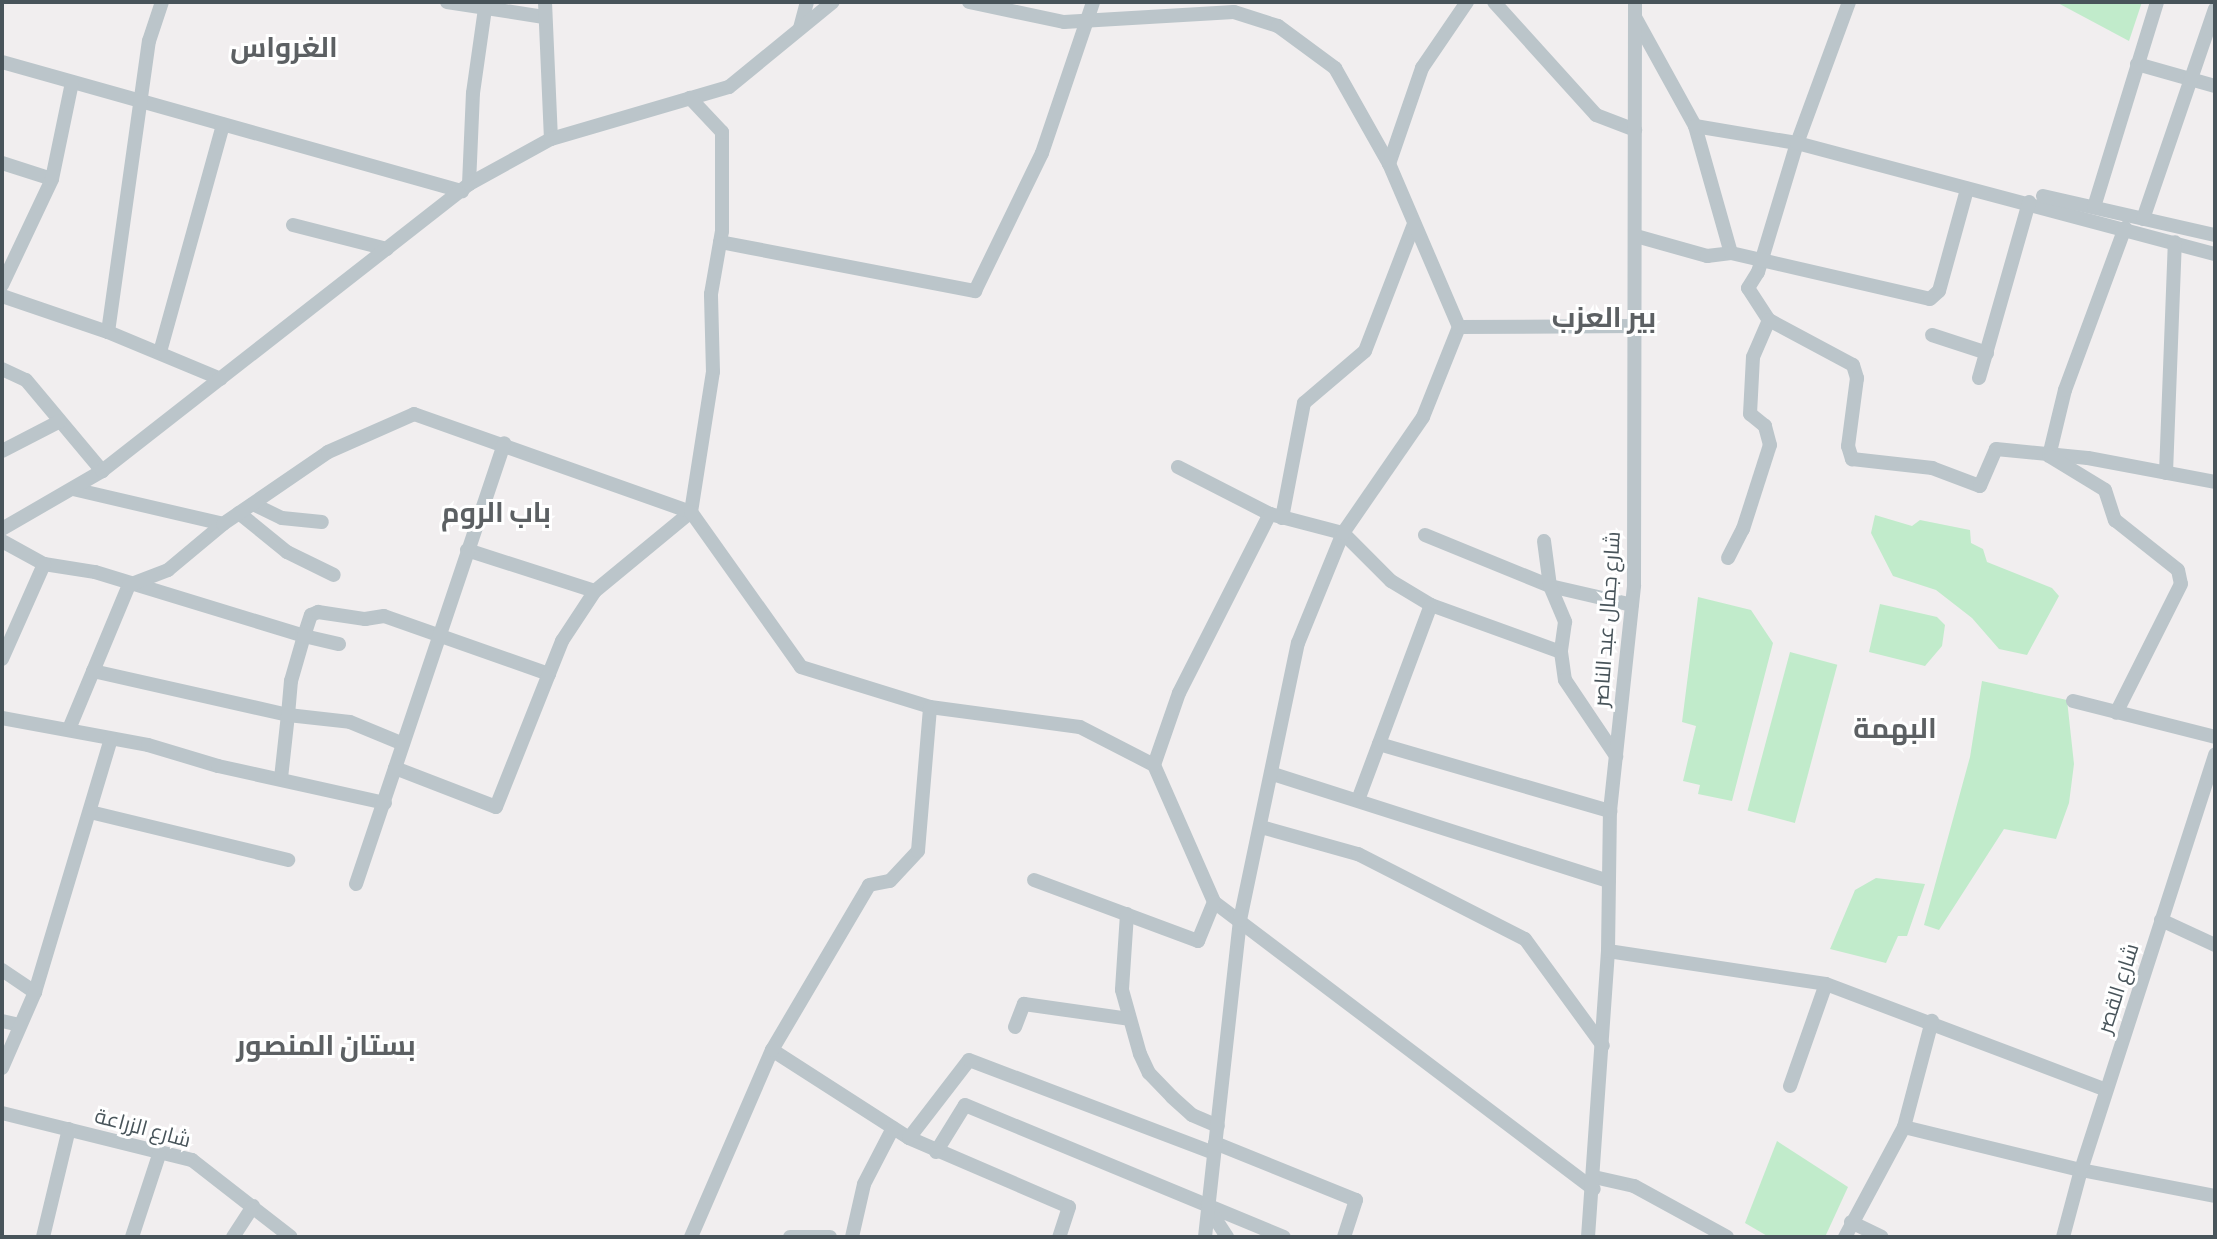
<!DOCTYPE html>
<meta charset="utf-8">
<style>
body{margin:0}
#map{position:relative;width:2217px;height:1239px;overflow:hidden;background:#f1eeef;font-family:Manrope,Cairo,sans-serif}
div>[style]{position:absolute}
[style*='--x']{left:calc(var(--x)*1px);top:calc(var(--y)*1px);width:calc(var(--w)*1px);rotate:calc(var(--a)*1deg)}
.green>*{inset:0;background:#c1ebcb;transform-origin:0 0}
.minor>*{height:14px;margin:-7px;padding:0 7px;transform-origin:7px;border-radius:7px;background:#bbc5ca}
span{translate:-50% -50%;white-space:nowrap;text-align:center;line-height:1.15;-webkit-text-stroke:6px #fff;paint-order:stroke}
.street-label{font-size:21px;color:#48545a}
.district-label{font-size:28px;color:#5c6063;font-weight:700}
.frame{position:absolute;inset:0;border:4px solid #48545a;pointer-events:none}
</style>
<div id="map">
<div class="green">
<div style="clip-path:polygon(2056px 2px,2142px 2px,2129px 41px)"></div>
<div style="clip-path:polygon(1875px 515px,1912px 526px,1920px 520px,1970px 530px,1971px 543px,1983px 549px,1987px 562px,2052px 588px,2059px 596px,2027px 655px,1999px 649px,1972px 618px,1936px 590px,1893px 576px,1871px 533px)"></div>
<div style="clip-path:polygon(1698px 597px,1751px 610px,1773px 643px,1732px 801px,1698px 794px,1700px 785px,1683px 781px,1696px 726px,1682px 722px)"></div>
<div style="clip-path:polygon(1880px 604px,1937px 617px,1945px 625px,1942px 646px,1925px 666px,1869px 652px)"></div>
<div style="left:1790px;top:652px;width:49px;height:164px;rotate:15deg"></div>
<div style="clip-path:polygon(1982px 681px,2067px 700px,2074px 764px,2069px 803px,2056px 839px,2004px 829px,1939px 930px,1924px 925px,1970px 757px)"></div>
<div style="clip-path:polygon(1876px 878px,1925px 884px,1907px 936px,1898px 936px,1886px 963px,1830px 949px,1855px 890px)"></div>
<div style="clip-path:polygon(1777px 1141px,1848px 1187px,1825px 1237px,1769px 1237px,1745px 1223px)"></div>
</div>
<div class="minor">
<div style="--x:447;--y:2;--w:98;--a:8.8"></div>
<div style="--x:545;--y:2;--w:137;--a:87.5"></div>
<div style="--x:969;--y:2;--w:97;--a:11.9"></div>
<div style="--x:1064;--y:22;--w:170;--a:-3.4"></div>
<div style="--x:1234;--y:12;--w:46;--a:17.7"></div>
<div style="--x:1278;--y:26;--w:71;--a:36.4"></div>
<div style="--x:1335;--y:68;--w:110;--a:60.6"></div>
<div style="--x:1494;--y:2;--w:152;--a:47.9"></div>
<div style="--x:1596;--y:115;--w:42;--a:21"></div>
<div style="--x:1849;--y:2;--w:150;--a:110.2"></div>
<div style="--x:1797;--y:143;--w:135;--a:106.8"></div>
<div style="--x:1758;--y:272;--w:19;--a:122"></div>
<div style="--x:1748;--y:288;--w:38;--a:57"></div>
<div style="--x:1769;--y:320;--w:95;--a:28.2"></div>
<div style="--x:1853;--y:365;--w:14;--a:73"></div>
<div style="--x:1857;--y:378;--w:69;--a:97.5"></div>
<div style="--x:1848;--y:446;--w:14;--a:73"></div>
<div style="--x:1852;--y:459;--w:81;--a:6.4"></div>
<div style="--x:1932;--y:468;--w:51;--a:20.6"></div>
<div style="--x:1980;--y:486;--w:40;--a:-66.6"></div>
<div style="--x:1996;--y:449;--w:92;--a:5.6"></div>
<div style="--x:2088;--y:458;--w:129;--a:10.7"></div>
<div style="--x:1636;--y:19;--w:122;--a:61.1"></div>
<div style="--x:1695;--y:126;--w:132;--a:74.2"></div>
<div style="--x:800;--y:28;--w:27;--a:-75"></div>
<div style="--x:2;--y:62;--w:478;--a:15.7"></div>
<div style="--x:2137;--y:64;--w:81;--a:15.8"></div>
<div style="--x:1695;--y:126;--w:103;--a:9.5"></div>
<div style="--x:1797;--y:143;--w:432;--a:14.9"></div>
<div style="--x:2;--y:163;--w:52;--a:17.7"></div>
<div style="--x:469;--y:184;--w:91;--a:-87.5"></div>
<div style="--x:473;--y:93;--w:85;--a:-81.9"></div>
<div style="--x:2043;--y:196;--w:176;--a:12.8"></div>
<div style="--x:2094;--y:207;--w:214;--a:-72.9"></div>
<div style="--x:2143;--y:219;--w:222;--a:-71.1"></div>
<div style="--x:293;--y:225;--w:97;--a:14.3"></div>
<div style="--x:1636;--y:236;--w:74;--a:15.7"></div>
<div style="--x:1707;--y:256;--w:24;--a:-7"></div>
<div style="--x:1731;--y:253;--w:204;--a:13"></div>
<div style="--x:1930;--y:299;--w:12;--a:-42"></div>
<div style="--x:1939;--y:291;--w:106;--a:-74.6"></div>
<div style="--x:720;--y:242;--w:260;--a:10.9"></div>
<div style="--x:975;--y:291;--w:153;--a:-64.1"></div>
<div style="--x:1042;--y:153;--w:159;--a:-71.3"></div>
<div style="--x:2;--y:285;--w:117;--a:-64.7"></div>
<div style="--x:52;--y:179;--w:99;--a:-78.3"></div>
<div style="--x:2;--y:296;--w:112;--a:18.8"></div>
<div style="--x:108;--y:332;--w:122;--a:22.6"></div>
<div style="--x:1459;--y:327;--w:178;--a:-0.3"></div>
<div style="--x:108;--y:332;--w:294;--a:-82"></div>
<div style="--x:149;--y:41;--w:41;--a:-71.6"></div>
<div style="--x:1932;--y:335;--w:58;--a:18.1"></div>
<div style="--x:160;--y:352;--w:236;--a:-74.5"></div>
<div style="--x:2;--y:369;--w:26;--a:25"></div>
<div style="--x:26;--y:380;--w:119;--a:50.1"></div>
<div style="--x:1979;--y:378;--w:183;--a:-74.1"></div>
<div style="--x:2;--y:451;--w:65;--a:-27.3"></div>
<div style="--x:2049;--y:456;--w:68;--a:-76.4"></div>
<div style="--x:2065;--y:390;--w:173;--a:-69.7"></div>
<div style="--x:2051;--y:457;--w:63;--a:31.4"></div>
<div style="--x:2105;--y:490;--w:32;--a:72"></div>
<div style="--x:2115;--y:520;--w:80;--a:38.4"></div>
<div style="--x:2178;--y:570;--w:14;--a:78"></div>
<div style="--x:2181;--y:584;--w:144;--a:116.7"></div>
<div style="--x:1178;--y:467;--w:103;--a:27.1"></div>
<div style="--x:2166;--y:473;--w:231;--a:-87.8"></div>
<div style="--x:73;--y:489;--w:154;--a:13.1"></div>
<div style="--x:253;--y:504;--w:32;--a:26"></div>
<div style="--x:282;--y:518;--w:40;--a:5.7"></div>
<div style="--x:239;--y:513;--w:62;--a:39.1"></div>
<div style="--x:287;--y:552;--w:52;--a:26.1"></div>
<div style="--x:1282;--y:518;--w:117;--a:-79.2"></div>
<div style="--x:1304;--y:403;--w:80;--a:-40.4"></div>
<div style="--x:1365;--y:351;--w:136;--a:-68.9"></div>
<div style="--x:2;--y:529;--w:116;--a:-30.1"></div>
<div style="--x:102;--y:471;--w:466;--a:-38"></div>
<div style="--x:469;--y:184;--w:94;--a:-28.8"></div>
<div style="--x:551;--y:139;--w:185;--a:-16.3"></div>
<div style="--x:729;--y:87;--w:134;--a:-39.3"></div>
<div style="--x:1425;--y:535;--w:135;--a:22.2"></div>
<div style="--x:1550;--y:586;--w:84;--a:13"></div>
<div style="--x:2;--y:541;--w:48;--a:28.7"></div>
<div style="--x:44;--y:564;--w:52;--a:8.9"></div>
<div style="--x:95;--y:572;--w:219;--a:17"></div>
<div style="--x:304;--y:636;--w:22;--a:-72"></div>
<div style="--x:311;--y:615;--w:8;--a:-23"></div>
<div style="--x:318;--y:612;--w:48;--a:8.5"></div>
<div style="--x:365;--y:619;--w:19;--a:-9"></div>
<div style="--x:384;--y:616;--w:175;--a:19.4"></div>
<div style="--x:1544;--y:541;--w:45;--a:82.4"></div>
<div style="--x:1550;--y:586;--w:39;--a:67"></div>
<div style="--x:1565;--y:622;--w:30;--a:98"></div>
<div style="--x:467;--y:550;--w:134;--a:17.8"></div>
<div style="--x:595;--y:591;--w:124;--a:-39.5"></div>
<div style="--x:691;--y:512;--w:142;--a:-81.1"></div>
<div style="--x:713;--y:372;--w:78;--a:-91.5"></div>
<div style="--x:711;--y:294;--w:64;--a:-80.1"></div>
<div style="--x:722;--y:231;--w:99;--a:-90"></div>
<div style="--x:722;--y:132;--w:47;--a:-133.3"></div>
<div style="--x:1728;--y:558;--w:33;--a:-63"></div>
<div style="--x:1743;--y:529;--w:88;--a:-72.2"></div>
<div style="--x:1770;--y:445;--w:20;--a:-105"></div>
<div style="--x:1765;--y:426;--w:19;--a:-141"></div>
<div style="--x:1750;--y:414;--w:57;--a:-87"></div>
<div style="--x:1753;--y:357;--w:40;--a:-66.6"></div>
<div style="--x:2;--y:659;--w:104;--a:-66.1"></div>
<div style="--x:93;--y:671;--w:200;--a:12.7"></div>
<div style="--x:288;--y:715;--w:34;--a:-85"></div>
<div style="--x:291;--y:681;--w:47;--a:-73.9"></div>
<div style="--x:304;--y:636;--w:36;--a:13"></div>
<div style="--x:2073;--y:701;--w:146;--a:14.2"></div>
<div style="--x:2;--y:718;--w:148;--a:10.5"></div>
<div style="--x:148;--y:745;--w:73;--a:16.7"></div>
<div style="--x:218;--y:766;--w:171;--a:12.5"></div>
<div style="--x:69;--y:729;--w:156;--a:-67.4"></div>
<div style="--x:129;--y:585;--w:42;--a:-21"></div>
<div style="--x:168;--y:570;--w:72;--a:-39.9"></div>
<div style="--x:223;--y:524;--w:127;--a:-34.4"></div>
<div style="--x:328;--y:452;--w:94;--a:-23.8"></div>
<div style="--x:414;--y:414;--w:294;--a:19.5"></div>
<div style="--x:691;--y:512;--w:190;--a:54.6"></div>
<div style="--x:801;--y:667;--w:135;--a:17.2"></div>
<div style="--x:930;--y:707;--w:151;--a:7.6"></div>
<div style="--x:1080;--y:727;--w:83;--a:27.2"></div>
<div style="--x:1154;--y:765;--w:150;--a:66.3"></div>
<div style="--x:1214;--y:902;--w:476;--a:37.1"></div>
<div style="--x:1379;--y:744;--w:241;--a:16.2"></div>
<div style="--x:1154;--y:765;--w:76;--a:-70.9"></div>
<div style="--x:1179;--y:693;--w:201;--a:-63.1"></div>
<div style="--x:1270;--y:514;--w:75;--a:14.6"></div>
<div style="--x:1343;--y:533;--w:68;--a:45"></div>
<div style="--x:1391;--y:581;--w:47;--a:31"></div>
<div style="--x:1431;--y:605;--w:138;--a:19.9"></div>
<div style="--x:1561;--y:652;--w:28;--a:82"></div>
<div style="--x:1565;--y:680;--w:92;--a:56.1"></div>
<div style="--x:395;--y:768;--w:108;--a:21.1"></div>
<div style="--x:496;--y:807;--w:179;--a:-68.3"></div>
<div style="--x:562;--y:641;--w:60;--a:-56.6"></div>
<div style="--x:1273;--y:774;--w:352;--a:17.7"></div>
<div style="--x:281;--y:778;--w:63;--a:-83.7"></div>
<div style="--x:288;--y:715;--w:62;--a:6.4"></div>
<div style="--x:350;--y:722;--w:57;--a:22.5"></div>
<div style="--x:1358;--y:800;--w:208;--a:-69.5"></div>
<div style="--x:90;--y:812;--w:204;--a:13.6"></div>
<div style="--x:1261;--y:827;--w:101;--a:15.6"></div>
<div style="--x:1358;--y:854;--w:187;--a:27"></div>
<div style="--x:1525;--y:939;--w:132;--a:53.9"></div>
<div style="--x:1034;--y:880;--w:175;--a:20.4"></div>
<div style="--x:1198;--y:941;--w:42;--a:-67.7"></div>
<div style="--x:356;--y:884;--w:465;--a:-71.4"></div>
<div style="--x:1127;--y:914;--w:76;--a:93.8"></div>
<div style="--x:1122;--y:990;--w:66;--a:74.3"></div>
<div style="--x:1140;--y:1054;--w:21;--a:65"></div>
<div style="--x:1149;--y:1073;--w:33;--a:46"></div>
<div style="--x:1172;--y:1097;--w:27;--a:42"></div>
<div style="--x:1192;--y:1115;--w:28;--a:23"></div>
<div style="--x:2161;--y:920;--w:60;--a:24.8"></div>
<div style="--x:1608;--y:951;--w:220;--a:8.6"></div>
<div style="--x:1826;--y:984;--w:299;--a:20.7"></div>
<div style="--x:2;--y:970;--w:40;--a:34"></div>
<div style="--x:2;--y:1021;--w:18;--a:13"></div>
<div style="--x:1015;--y:1027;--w:25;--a:-69"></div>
<div style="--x:1024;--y:1004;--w:106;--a:8.1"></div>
<div style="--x:772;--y:1050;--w:163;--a:32.7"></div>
<div style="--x:909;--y:1138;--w:174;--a:23.3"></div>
<div style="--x:1069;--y:1207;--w:32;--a:108"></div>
<div style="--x:2;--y:1068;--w:83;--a:-66.5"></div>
<div style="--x:35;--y:992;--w:264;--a:-73.3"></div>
<div style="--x:1790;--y:1086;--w:108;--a:-70.6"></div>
<div style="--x:2;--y:1113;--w:196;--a:13.9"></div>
<div style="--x:192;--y:1160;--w:125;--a:37.9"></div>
<div style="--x:1904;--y:1127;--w:182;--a:13.7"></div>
<div style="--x:2081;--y:1170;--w:136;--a:11"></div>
<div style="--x:909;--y:1138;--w:98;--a:-52.4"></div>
<div style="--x:969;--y:1060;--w:262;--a:20.8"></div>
<div style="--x:1215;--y:1143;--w:152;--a:22"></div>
<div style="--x:1356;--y:1200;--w:39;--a:108"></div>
<div style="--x:936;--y:1152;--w:55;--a:-58.3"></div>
<div style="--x:965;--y:1105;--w:345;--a:22.5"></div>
<div style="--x:1594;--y:1177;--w:41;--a:12.7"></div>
<div style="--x:1634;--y:1186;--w:106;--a:28.7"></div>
<div style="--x:1207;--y:1206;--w:37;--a:57"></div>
<div style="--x:1851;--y:1222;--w:34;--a:26"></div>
<div style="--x:43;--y:1237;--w:111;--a:-76.5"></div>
<div style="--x:132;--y:1237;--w:89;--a:-71.8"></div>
<div style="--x:233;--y:1237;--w:37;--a:-57"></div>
<div style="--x:691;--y:1237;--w:204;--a:-66.6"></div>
<div style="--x:772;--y:1050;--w:191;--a:-59.5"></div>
<div style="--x:869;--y:885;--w:21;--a:-11"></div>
<div style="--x:890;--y:881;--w:41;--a:-47"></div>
<div style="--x:918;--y:851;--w:144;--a:-85.2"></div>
<div style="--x:790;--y:1237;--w:40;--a:0"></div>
<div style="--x:852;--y:1237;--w:54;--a:-77.2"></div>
<div style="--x:864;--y:1184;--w:63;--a:-62.6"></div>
<div style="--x:1205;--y:1237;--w:319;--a:-83.7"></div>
<div style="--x:1240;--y:920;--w:283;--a:-78.2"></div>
<div style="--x:1298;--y:643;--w:119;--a:-67.8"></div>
<div style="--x:1343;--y:533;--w:141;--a:-55.4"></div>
<div style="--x:1423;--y:417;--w:97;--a:-68.2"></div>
<div style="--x:1459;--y:327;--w:177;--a:-113.2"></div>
<div style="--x:1389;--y:164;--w:102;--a:-71"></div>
<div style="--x:1422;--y:68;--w:80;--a:-55.7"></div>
<div style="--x:1588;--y:1237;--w:287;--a:-86"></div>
<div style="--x:1608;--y:951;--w:140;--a:-89.2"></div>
<div style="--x:1610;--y:811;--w:227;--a:-83.9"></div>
<div style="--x:1634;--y:585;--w:583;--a:-89.9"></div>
<div style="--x:1845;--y:1237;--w:125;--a:-61.8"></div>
<div style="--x:1904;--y:1127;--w:110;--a:-75.2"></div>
<div style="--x:2063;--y:1237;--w:69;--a:-75"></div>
<div style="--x:2081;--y:1170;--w:437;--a:-72.1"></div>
</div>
<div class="street-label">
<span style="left:1606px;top:619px;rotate:-86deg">شارع جمال عبد الناصر</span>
<span style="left:2117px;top:988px;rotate:-72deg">شارع القصر</span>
<span style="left:143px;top:1127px;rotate:15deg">شارع الزراعة</span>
</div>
<div class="district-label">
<span style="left:284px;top:46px">الغرواس</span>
<span style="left:1604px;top:316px">بير العزب</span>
<span style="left:496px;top:511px">باب الروم</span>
<span style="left:1895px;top:727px">البهمة</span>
<span style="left:326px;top:1044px">بستان المنصور</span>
</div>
<div class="frame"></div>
</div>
